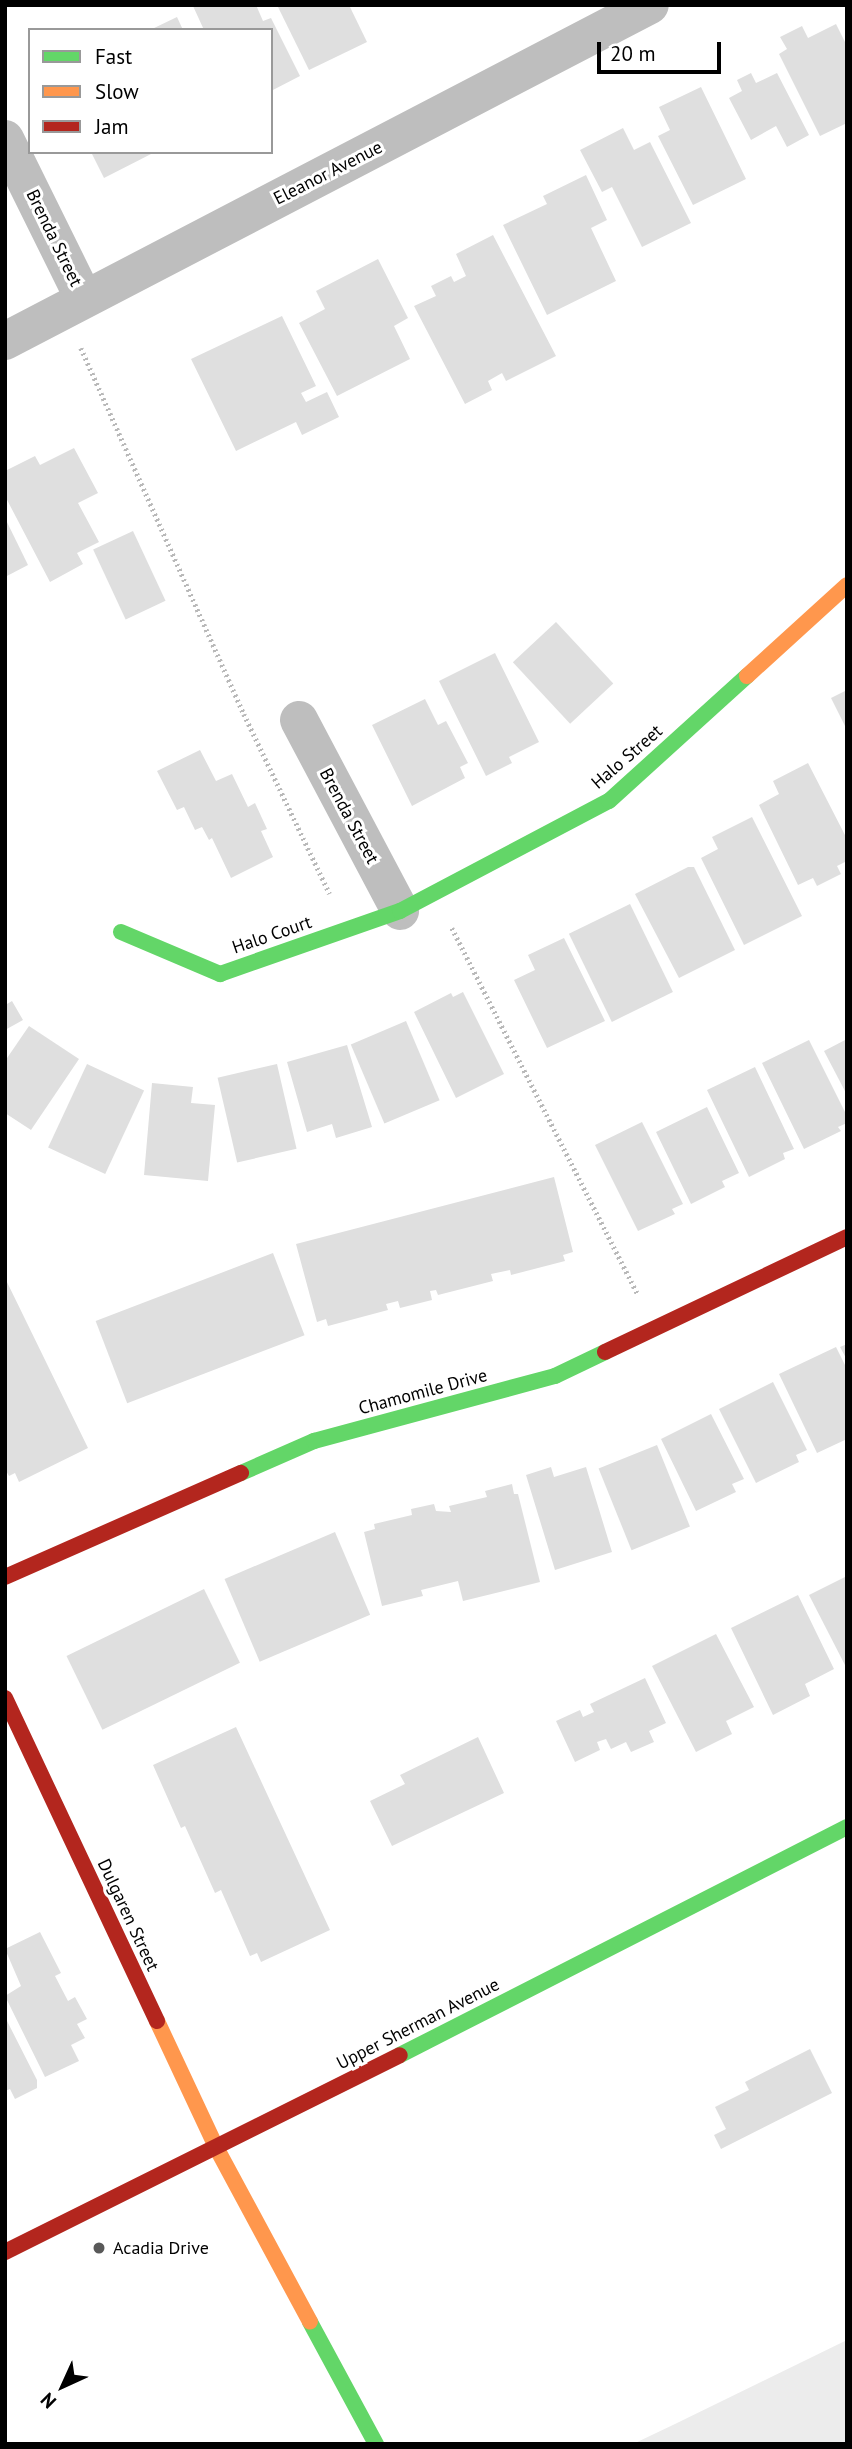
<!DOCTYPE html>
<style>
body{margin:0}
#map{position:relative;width:852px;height:2449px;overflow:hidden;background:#fff;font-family:"PT Sans",sans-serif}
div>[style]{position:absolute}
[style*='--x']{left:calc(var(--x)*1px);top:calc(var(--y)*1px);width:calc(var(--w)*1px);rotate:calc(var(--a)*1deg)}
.green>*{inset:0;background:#ececec}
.building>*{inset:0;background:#dfdfdf;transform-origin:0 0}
.path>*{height:4.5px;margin-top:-2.25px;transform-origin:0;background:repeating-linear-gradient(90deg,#b9b9b9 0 2px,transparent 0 5.5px)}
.street>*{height:38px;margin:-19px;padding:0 19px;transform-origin:19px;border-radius:19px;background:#bebebe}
.fast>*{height:16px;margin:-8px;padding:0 8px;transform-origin:8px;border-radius:8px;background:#63d668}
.slow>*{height:16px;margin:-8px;padding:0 8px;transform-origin:8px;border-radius:8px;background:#ff974d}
.jam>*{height:16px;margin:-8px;padding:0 8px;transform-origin:8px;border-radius:8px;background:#b3261e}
.dots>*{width:19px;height:19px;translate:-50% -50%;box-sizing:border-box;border:4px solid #fff;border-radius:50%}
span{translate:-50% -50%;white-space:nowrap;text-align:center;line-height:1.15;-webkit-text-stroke:6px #fff;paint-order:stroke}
.street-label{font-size:18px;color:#000}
.poi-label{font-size:18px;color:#000}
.left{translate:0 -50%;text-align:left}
.frame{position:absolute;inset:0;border:7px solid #000;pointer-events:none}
.legend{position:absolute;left:28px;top:28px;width:245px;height:126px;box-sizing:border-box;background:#fff;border:2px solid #999;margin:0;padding:9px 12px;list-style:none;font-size:21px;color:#000}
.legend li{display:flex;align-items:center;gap:14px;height:35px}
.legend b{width:35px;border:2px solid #999}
.north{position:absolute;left:28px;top:2351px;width:70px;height:70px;-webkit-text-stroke:5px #fff;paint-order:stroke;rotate:225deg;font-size:19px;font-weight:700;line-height:28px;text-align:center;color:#000}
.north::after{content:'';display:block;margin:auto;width:24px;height:32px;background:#000;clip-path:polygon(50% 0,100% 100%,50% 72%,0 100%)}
.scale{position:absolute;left:597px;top:42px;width:124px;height:32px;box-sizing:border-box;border:4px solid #000;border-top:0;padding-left:9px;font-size:21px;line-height:24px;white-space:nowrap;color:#000;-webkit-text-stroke:5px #fff;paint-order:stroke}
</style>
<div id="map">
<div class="green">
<div style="clip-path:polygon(847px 2340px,847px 2444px,633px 2444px,675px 2424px)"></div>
</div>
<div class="building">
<div style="clip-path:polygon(256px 5px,263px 21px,271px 18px,300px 76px,271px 91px,271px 30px,204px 30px,193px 6px)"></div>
<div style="clip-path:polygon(277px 5px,349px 5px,367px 42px,309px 70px)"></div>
<div style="clip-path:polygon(177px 17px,183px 30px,150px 30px)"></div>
<div style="clip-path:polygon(836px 24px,847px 46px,847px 123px,820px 136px,779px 54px,787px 49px,780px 37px,802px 26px,808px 38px)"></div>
<div style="clip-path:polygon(751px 73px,756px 83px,777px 73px,809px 135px,787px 147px,776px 126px,751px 140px,729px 98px,742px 91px,737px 80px)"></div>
<div style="clip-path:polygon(701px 87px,746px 179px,693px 205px,658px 136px,670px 130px,659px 107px)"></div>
<div style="clip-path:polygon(623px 128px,634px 150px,650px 142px,691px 223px,642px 247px,612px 187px,602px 192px,580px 150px)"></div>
<div style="clip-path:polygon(91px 152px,155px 152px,104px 178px)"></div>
<div style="clip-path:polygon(586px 175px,607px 220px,591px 228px,616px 281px,547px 315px,503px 225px,547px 204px,543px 196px)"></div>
<div style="clip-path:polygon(493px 235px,556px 356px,506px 381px,502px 373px,488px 381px,492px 390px,465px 404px,414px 306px,436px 296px,431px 286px,451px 276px,454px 282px,466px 276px,456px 254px)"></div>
<div style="clip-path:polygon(378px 259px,408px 318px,394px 326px,410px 359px,337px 396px,299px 323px,325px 309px,316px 291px)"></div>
<div style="clip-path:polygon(282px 316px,316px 386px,301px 393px,306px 402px,327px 392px,339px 417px,302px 435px,296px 422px,236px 451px,191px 359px)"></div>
<div style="clip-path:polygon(74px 448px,98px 493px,78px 503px,99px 542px,77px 553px,83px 564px,50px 582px,5px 496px,5px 471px,35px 456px,40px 465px)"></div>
<div style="clip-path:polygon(5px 518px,28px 565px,5px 577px)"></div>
<div style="left:133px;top:531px;width:77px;height:44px;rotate:65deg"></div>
<div style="left:556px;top:622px;width:84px;height:59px;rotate:47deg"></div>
<div style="clip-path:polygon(495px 653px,539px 742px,509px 757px,512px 763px,486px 776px,439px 681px)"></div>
<div style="clip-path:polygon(847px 690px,847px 730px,831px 698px)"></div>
<div style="clip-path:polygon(425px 699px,438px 725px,446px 721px,468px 763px,460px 767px,465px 778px,412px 806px,372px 725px)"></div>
<div style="clip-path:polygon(200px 750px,216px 781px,232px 774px,248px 807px,255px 803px,267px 829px,261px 831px,273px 857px,231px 878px,212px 838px,209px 840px,202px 827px,195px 830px,184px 807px,177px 810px,157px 771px)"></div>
<div style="clip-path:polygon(808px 763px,847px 839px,847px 861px,837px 866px,841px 874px,817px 886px,813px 878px,798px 885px,759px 805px,779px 794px,773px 781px)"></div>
<div style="clip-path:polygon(752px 817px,802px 916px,744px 945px,701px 858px,718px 849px,712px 837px)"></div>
<div style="clip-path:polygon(688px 867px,694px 867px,735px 950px,679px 978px,635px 894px)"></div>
<div style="left:630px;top:904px;width:98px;height:68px;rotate:64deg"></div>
<div style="clip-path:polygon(564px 938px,605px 1021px,547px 1048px,514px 980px,535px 970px,528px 955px)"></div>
<div style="clip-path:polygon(463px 992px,504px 1074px,456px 1098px,414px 1012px,451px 993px,453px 997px)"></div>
<div style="clip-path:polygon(5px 1001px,7px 1004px,12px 1001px,23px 1020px,5px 1030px)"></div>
<div style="left:406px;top:1021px;width:86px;height:60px;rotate:67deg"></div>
<div style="clip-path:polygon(29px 1026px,79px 1059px,31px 1130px,5px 1113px,5px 1061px)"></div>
<div style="clip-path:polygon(847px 1039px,847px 1095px,824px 1051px)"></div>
<div style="clip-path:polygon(809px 1040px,847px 1116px,847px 1123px,838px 1127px,841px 1131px,804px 1149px,762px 1063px)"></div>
<div style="clip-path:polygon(347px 1045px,372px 1127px,336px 1138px,332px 1124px,307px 1132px,287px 1062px)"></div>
<div style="left:87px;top:1064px;width:63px;height:92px;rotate:25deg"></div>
<div style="left:277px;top:1064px;width:87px;height:61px;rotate:77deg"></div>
<div style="clip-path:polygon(755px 1067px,794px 1149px,783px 1153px,785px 1159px,749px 1177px,707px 1090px)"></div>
<div style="clip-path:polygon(152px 1083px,193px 1087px,191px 1103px,215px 1105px,208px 1181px,144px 1175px)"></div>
<div style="clip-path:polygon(707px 1107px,739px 1173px,722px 1181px,725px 1187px,691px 1204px,656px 1132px)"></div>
<div style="clip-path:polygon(642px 1122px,683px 1204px,672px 1209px,675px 1214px,638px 1231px,595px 1145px)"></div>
<div style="clip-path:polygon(554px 1177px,573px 1252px,563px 1255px,565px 1261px,511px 1275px,510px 1270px,491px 1274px,493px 1281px,438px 1295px,436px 1290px,430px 1291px,432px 1300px,400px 1308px,398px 1301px,386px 1304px,388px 1310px,328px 1326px,326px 1319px,317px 1322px,296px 1244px)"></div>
<div style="left:273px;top:1253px;width:88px;height:190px;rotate:69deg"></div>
<div style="clip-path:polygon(5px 1278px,88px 1448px,19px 1482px,15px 1473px,9px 1476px,5px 1469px)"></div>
<div style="clip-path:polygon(847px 1344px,847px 1360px,840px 1347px)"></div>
<div style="clip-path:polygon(836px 1347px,847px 1369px,847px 1439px,817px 1453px,779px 1374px)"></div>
<div style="clip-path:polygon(773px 1382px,807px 1450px,796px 1455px,799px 1462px,756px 1483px,719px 1409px)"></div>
<div style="clip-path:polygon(711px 1414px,744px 1479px,732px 1484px,736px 1492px,696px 1511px,661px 1439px)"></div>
<div style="left:657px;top:1445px;width:88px;height:63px;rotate:68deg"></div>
<div style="clip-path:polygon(551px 1467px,554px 1477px,586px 1467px,612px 1552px,555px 1570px,526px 1475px)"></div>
<div style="clip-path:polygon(512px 1484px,514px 1494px,518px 1494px,540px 1582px,463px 1601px,458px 1581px,421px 1590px,423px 1596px,382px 1606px,364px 1532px,375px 1529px,374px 1524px,412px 1515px,411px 1509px,434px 1504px,436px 1511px,451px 1512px,449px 1506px,487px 1497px,485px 1491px)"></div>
<div style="left:335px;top:1532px;width:90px;height:120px;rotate:67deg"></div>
<div style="clip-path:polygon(847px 1576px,847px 1669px,809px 1595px)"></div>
<div style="left:204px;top:1589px;width:82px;height:153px;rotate:64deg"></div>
<div style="clip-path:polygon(798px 1595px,834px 1669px,805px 1684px,810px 1696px,773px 1715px,731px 1628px)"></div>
<div style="clip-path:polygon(716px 1634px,754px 1707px,726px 1721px,732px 1734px,696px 1752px,652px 1666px)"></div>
<div style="clip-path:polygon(645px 1678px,666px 1723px,649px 1731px,654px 1742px,631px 1752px,626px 1742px,611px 1749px,606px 1739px,597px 1742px,600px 1750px,575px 1762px,556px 1721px,580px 1710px,583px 1717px,594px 1712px,590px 1704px)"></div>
<div style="clip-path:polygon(236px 1727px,330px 1930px,261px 1962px,257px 1953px,250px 1956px,221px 1890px,215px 1893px,185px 1826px,181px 1828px,153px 1765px)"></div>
<div style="clip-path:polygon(478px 1737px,504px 1793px,392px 1846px,370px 1801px,405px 1784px,400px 1775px)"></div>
<div style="clip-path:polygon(40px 1932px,61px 1973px,55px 1976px,68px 2001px,75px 1997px,87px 2019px,77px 2024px,85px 2038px,71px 2045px,79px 2061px,45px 2077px,5px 1996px,21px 1986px,5px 1949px)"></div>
<div style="clip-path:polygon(5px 2017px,37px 2080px,37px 2088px,15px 2099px,10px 2089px,5px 2091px)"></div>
<div style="clip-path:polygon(810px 2049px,832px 2093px,721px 2149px,714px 2135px,726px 2129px,715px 2107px,749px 2090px,745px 2082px)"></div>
</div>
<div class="path">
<div style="--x:81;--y:348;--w:401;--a:66"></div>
<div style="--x:244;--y:714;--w:199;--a:64.5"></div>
<div style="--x:452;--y:928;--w:411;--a:63.1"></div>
</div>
<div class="street">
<div style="--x:5;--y:139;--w:178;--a:63.7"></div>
<div style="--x:5;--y:341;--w:727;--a:-27.52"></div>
<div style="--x:299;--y:720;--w:216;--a:62.1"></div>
</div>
<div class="fast">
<div style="--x:121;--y:932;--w:108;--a:23"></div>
<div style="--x:220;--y:974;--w:191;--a:-19.3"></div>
<div style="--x:400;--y:911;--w:236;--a:-27.8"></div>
<div style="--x:609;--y:801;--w:186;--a:-42.2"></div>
<div style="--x:241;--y:1473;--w:80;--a:-23.7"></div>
<div style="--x:314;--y:1441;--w:250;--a:-15.1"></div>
<div style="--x:555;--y:1376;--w:55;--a:-25.6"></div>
<div style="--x:400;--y:2055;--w:502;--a:-27.02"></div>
<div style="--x:310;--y:2322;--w:139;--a:61.6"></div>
</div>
<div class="slow">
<div style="--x:747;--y:676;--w:135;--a:-42.3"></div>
<div style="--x:157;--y:2021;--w:141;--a:64.9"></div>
<div style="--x:217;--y:2149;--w:196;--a:61.7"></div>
</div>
<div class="jam">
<div style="--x:605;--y:1352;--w:268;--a:-25.4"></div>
<div style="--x:5;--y:1577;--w:258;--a:-23.8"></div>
<div style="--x:5;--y:1698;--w:357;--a:64.8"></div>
<div style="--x:5;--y:2252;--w:441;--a:-26.5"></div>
</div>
<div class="dots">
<div style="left:99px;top:2248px;background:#595959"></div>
</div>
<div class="street-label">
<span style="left:328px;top:173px;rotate:-27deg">Eleanor Avenue</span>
<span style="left:54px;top:238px;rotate:64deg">Brenda Street</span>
<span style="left:627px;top:757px;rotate:-41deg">Halo Street</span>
<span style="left:349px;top:816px;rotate:62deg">Brenda Street</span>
<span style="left:272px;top:935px;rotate:-19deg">Halo Court</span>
<span style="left:423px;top:1392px;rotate:-15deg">Chamomile Drive</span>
<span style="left:128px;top:1915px;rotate:65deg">Dulgaren Street</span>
<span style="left:418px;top:2024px;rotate:-27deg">Upper Sherman Avenue</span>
</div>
<div class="poi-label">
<span class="left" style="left:113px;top:2248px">Acadia Drive</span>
</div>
<div class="frame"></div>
<ul class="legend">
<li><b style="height:9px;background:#63d668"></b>Fast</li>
<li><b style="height:9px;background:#ff974d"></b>Slow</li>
<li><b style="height:9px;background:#b3261e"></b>Jam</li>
</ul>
<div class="north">N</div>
<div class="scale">20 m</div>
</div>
